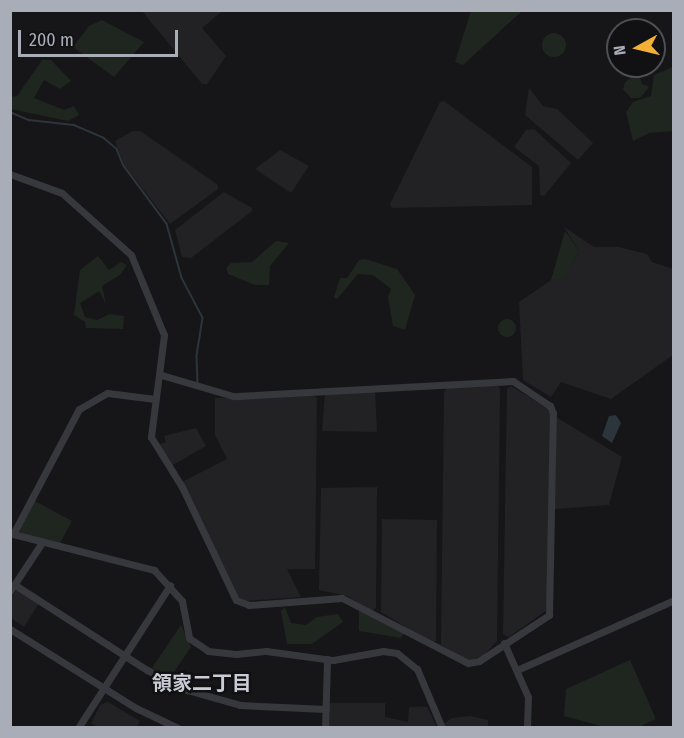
<!DOCTYPE html>
<meta charset="utf-8">
<style>
body{margin:0}
#map{position:relative;width:684px;height:738px;overflow:hidden;background:#161618;font-family:"Fira Sans Condensed","Noto Sans JP",sans-serif}
div>[style]{position:absolute}
[style*='--x']{left:calc(var(--x)*1px);top:calc(var(--y)*1px);width:calc(var(--w)*1px);rotate:calc(var(--a)*1deg)}
.built>*{inset:0;background:#222225}
.green>*{inset:0;background:#1e261f}
.round{border-radius:50%}
.water>*{inset:0;background:#2c353c}
.stream>*{height:1.5px;margin:-0.75px;padding:0 0.75px;transform-origin:0.75px;border-radius:0.75px;background:#2c353c}
.tertiary>*{height:7px;margin:-3.5px;padding:0 3.5px;transform-origin:3.5px;border-radius:3.5px;background:#37383d}
span{translate:-50% -50%;white-space:nowrap;text-align:center;line-height:1.15;-webkit-text-stroke:5px #111113;paint-order:stroke}
.neighbourhood-label{font-size:20px;color:#c9ccd4;font-weight:700}
.frame{position:absolute;inset:0;border:12px solid #a8adb8;pointer-events:none}
.north{position:absolute;left:606px;top:18px;width:60px;height:60px;box-sizing:border-box;background:#111113;border:2px solid #4d4f55;border-radius:50%;rotate:262deg;font-size:16px;font-weight:700;line-height:24px;text-align:center;color:#a8adb8}
.north::after{content:'';display:block;margin:auto;width:21px;height:27px;background:#f2b134;clip-path:polygon(50% 0,100% 100%,50% 72%,0 100%)}
.scale{position:absolute;left:18px;top:30px;width:160px;height:27px;box-sizing:border-box;border:3px solid #a8adb8;border-top:0;padding-left:8px;font-size:18px;line-height:21px;white-space:nowrap;color:#a8adb8;-webkit-text-stroke:4px #111113;paint-order:stroke}
</style>
<div id="map">
<div class="built">
<div style="clip-path:polygon(142px 11px,221px 12px,202px 28px,226px 56px,207px 84px,202px 84px)"></div>
<div style="clip-path:polygon(529px 88px,543px 106px,557px 109px,593px 143px,578px 160px,525px 115px)"></div>
<div style="clip-path:polygon(444px 101px,532px 167px,532px 205px,392px 208px,390px 204px,440px 102px)"></div>
<div style="clip-path:polygon(534px 129px,571px 163px,544px 196px,540px 195px,539px 166px,514px 147px,526px 130px)"></div>
<div style="clip-path:polygon(133px 131px,140px 131px,217px 184px,218px 189px,170px 224px,125px 166px,115px 141px)"></div>
<div style="clip-path:polygon(280px 150px,309px 166px,291px 193px,255px 169px)"></div>
<div style="clip-path:polygon(224px 192px,252px 208px,252px 211px,191px 258px,182px 257px,175px 230px)"></div>
<div style="clip-path:polygon(564px 227px,594px 247px,618px 247px,647px 254px,652px 262px,673px 269px,673px 355px,611px 399px,561px 382px,551px 397px,523px 380px,519px 302px,551px 280px,565px 277px,579px 251px)"></div>
<div style="clip-path:polygon(495px 384px,500px 388px,497px 641px,483px 656px,469px 661px,441px 645px,444px 392px,447px 387px)"></div>
<div style="clip-path:polygon(511px 386px,547px 408px,550px 413px,547px 610px,509px 637px,503px 634px,507px 389px)"></div>
<div style="clip-path:polygon(375px 391px,377px 432px,322px 431px,325px 394px)"></div>
<div style="clip-path:polygon(313px 395px,317px 398px,315px 569px,287px 569px,301px 597px,244px 601px,235px 595px,182px 482px,227px 459px,215px 435px,215px 398px)"></div>
<div style="clip-path:polygon(556px 417px,622px 457px,609px 505px,555px 509px)"></div>
<div style="clip-path:polygon(196px 428px,206px 446px,171px 466px,158px 445px,166px 442px,164px 436px)"></div>
<div style="clip-path:polygon(377px 487px,376px 608px,371px 611px,347px 596px,319px 590px,321px 488px)"></div>
<div style="clip-path:polygon(382px 519px,437px 520px,436px 641px,432px 643px,381px 612px)"></div>
<div style="clip-path:polygon(17px 590px,39px 603px,24px 627px,11px 618px,10px 598px)"></div>
<div style="clip-path:polygon(108px 702px,140px 721px,137px 727px,98px 727px,91px 723px,101px 704px)"></div>
<div style="clip-path:polygon(328px 703px,385px 703px,385px 717px,408px 722px,409px 707px,427px 707px,437px 727px,327px 728px)"></div>
<div style="clip-path:polygon(470px 716px,488px 720px,488px 727px,446px 727px,443px 724px,452px 718px)"></div>
</div>
<div class="green">
<div style="clip-path:polygon(471px 11px,521px 12px,463px 65px,455px 62px)"></div>
<div style="clip-path:polygon(102px 20px,144px 42px,114px 77px,73px 47px,89px 26px)"></div>
<div class="round" style="left:542px;top:33px;width:24px;height:24px"></div>
<div style="clip-path:polygon(42px 60px,51px 60px,71px 81px,60px 89px,44px 80px,34px 98px,64px 110px,74px 106px,79px 115px,68px 121px,11px 109px,11px 97px,17px 96px)"></div>
<div style="clip-path:polygon(673px 67px,673px 131px,649px 133px,633px 141px,626px 112px,633px 102px,651px 96px,654px 75px)"></div>
<div style="clip-path:polygon(638px 73px,642px 84px,649px 87px,640px 98px,631px 98px,623px 89px,625px 82px)"></div>
<div style="clip-path:polygon(565px 231px,579px 251px,565px 278px,551px 280px)"></div>
<div style="clip-path:polygon(276px 241px,289px 243px,270px 266px,269px 285px,255px 285px,228px 274px,226px 268px,231px 263px,252px 262px)"></div>
<div style="clip-path:polygon(98px 256px,109px 270px,121px 262px,127px 265px,120px 275px,102px 286px,106px 304px,99px 291px,80px 303px,85px 317px,97px 320px,110px 314px,124px 316px,123px 329px,86px 328px,85px 322px,74px 315px,80px 270px)"></div>
<div style="clip-path:polygon(365px 259px,397px 269px,415px 295px,405px 330px,393px 326px,388px 297px,391px 289px,373px 275px,358px 274px,337px 299px,334px 297px,340px 278px,347px 278px,359px 260px)"></div>
<div class="round" style="left:498px;top:319px;width:18px;height:18px"></div>
<div style="clip-path:polygon(35px 501px,72px 521px,59px 545px,16px 531px)"></div>
<div style="clip-path:polygon(285px 607px,291px 623px,306px 625px,317px 617px,338px 614px,343px 622px,312px 644px,287px 644px,281px 611px)"></div>
<div style="clip-path:polygon(359px 610px,404px 633px,401px 638px,359px 631px)"></div>
<div style="clip-path:polygon(181px 625px,191px 647px,170px 678px,152px 668px)"></div>
<div style="clip-path:polygon(630px 660px,656px 719px,639px 727px,608px 728px,564px 716px,566px 689px)"></div>
</div>
<div class="water">
<div style="clip-path:polygon(616px 415px,621px 423px,612px 443px,602px 436px,609px 416px)"></div>
</div>
<div class="stream">
<div style="--x:10;--y:112;--w:21;--a:23"></div>
<div style="--x:29;--y:120;--w:45;--a:6.3"></div>
<div style="--x:74;--y:125;--w:33;--a:23"></div>
<div style="--x:104;--y:138;--w:17;--a:40"></div>
<div style="--x:117;--y:149;--w:18;--a:68"></div>
<div style="--x:124;--y:166;--w:72;--a:53.4"></div>
<div style="--x:167;--y:224;--w:56;--a:74.5"></div>
<div style="--x:182;--y:278;--w:45;--a:62.3"></div>
<div style="--x:203;--y:318;--w:38;--a:99"></div>
<div style="--x:197;--y:356;--w:27;--a:88"></div>
</div>
<div class="tertiary">
<div style="--x:10;--y:174;--w:55;--a:20.1"></div>
<div style="--x:62;--y:193;--w:93;--a:41.9"></div>
<div style="--x:131;--y:255;--w:87;--a:67.6"></div>
<div style="--x:164;--y:335;--w:103;--a:97.3"></div>
<div style="--x:151;--y:437;--w:59;--a:58.2"></div>
<div style="--x:182;--y:487;--w:125;--a:64.5"></div>
<div style="--x:236;--y:600;--w:14;--a:21"></div>
<div style="--x:249;--y:605;--w:93;--a:-4.3"></div>
<div style="--x:342;--y:598;--w:142;--a:27.3"></div>
<div style="--x:468;--y:663;--w:11;--a:-10"></div>
<div style="--x:479;--y:661;--w:84;--a:-33.3"></div>
<div style="--x:549;--y:615;--w:202;--a:-88.9"></div>
<div style="--x:553;--y:413;--w:8;--a:-113"></div>
<div style="--x:550;--y:406;--w:45;--a:-146"></div>
<div style="--x:513;--y:381;--w:280;--a:176.9"></div>
<div style="--x:233;--y:396;--w:75;--a:-163.7"></div>
<div style="--x:155;--y:399;--w:48;--a:-172.9"></div>
<div style="--x:107;--y:393;--w:32;--a:150"></div>
<div style="--x:79;--y:409;--w:141;--a:117.8"></div>
<div style="--x:13;--y:534;--w:146;--a:14.3"></div>
<div style="--x:154;--y:570;--w:42;--a:47.9"></div>
<div style="--x:182;--y:601;--w:38;--a:79"></div>
<div style="--x:189;--y:638;--w:23;--a:34"></div>
<div style="--x:208;--y:651;--w:28;--a:6"></div>
<div style="--x:236;--y:654;--w:30;--a:-6"></div>
<div style="--x:266;--y:651;--w:68;--a:7.7"></div>
<div style="--x:333;--y:660;--w:51;--a:-10.2"></div>
<div style="--x:383;--y:651;--w:14;--a:8"></div>
<div style="--x:397;--y:653;--w:26;--a:39"></div>
<div style="--x:417;--y:669;--w:64;--a:67"></div>
<div style="--x:15;--y:585;--w:157;--a:32.8"></div>
<div style="--x:147;--y:670;--w:45;--a:26.6"></div>
<div style="--x:187;--y:690;--w:55;--a:15.8"></div>
<div style="--x:240;--y:705;--w:86;--a:2.7"></div>
<div style="--x:10;--y:591;--w:56;--a:-56.6"></div>
<div style="--x:10;--y:629;--w:149;--a:32.1"></div>
<div style="--x:136;--y:708;--w:47;--a:25.5"></div>
<div style="--x:504;--y:643;--w:59;--a:66"></div>
<div style="--x:528;--y:697;--w:31;--a:92"></div>
<div style="--x:517;--y:670;--w:172;--a:-24"></div>
<div style="--x:78;--y:728;--w:170;--a:-57.2"></div>
<div style="--x:325;--y:728;--w:69;--a:-88.3"></div>
</div>
<div class="neighbourhood-label">
<span style="left:202px;top:683px">領家二丁目</span>
</div>
<div class="frame"></div>
<div class="north">N</div>
<div class="scale">200 m</div>
</div>
